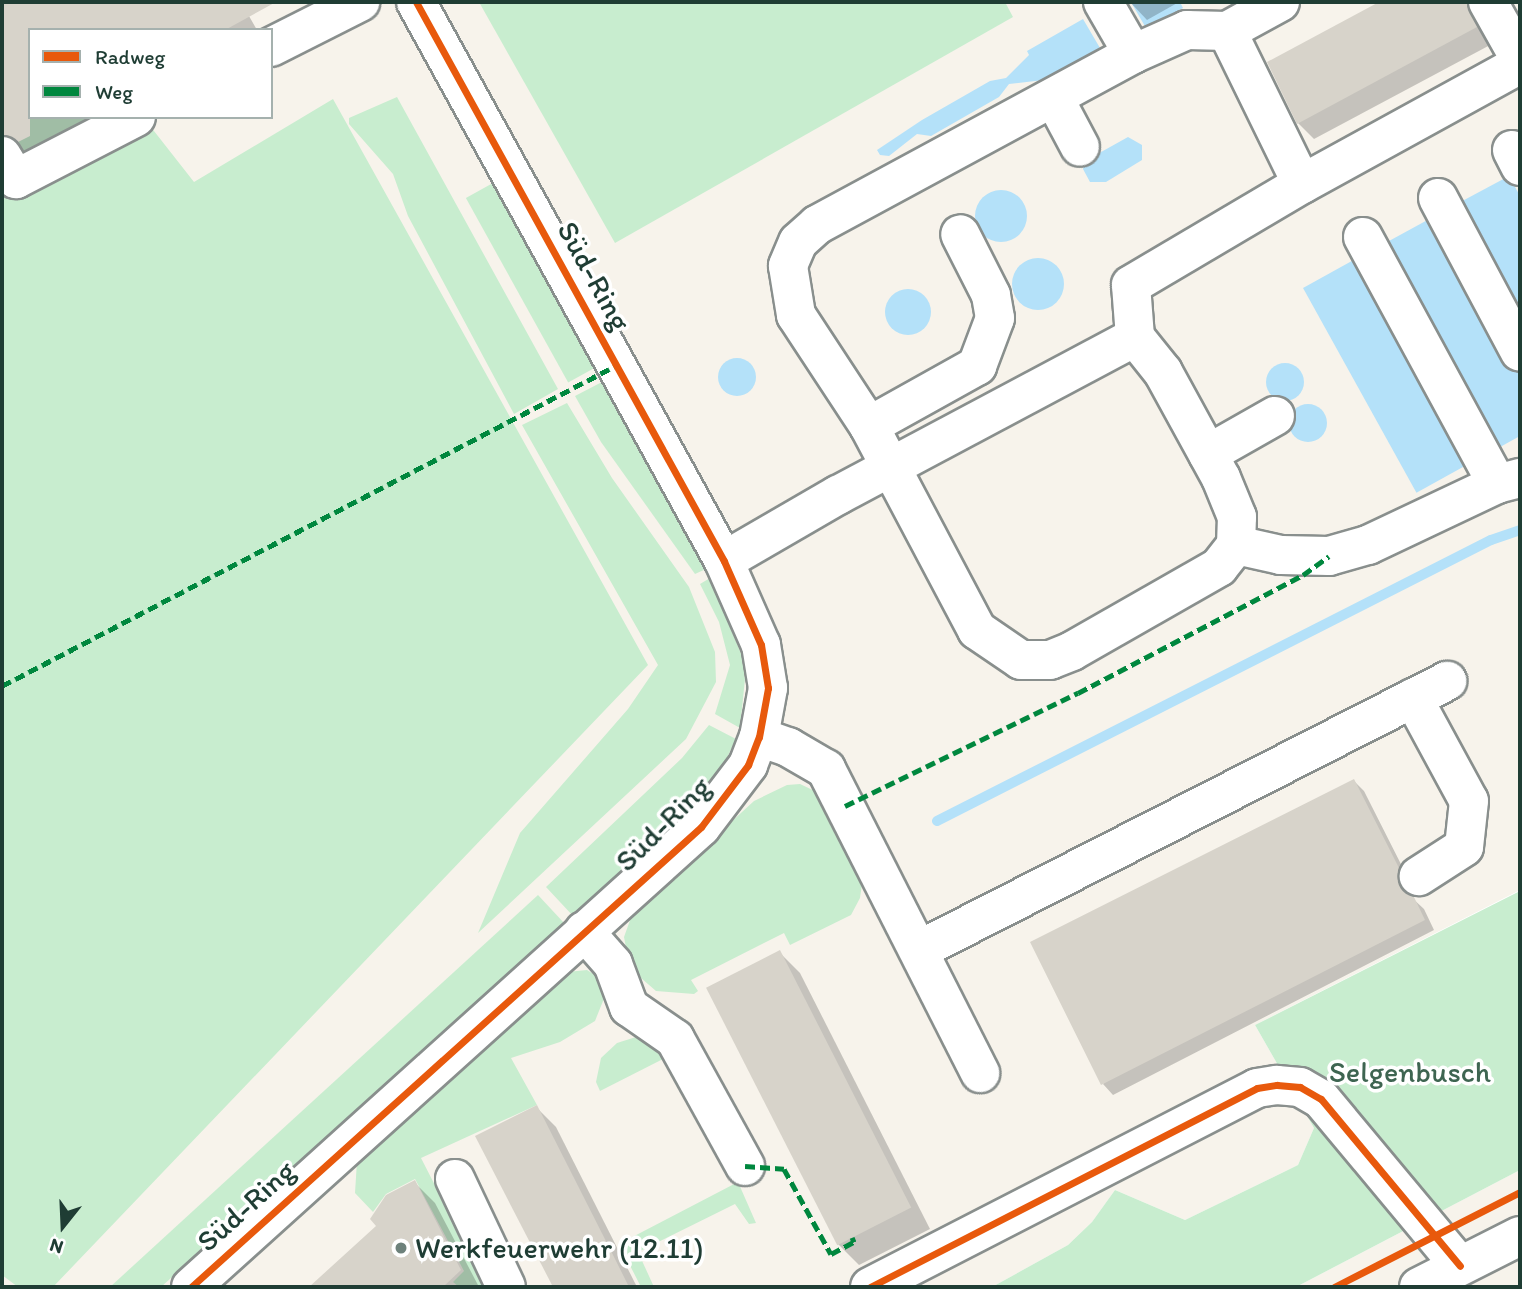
<!DOCTYPE html>
<meta charset="utf-8">
<style>
body{margin:0}
#map{position:relative;width:1522px;height:1289px;overflow:hidden;background:#fff;font-family:Itim,sans-serif}
div>[style]{position:absolute}
[style*='--x']{left:calc(var(--x)*1px);top:calc(var(--y)*1px);width:calc(var(--w)*1px);rotate:calc(var(--a)*1deg)}
.built>*{inset:0;background:#f7f3eb}
.green>*{inset:0;background:#c8edcf;transform-origin:0 0}
.water>*{inset:0;background:#b4e1f9;transform-origin:0 0}
.round{border-radius:50%}
.shadow>*{inset:0;background:#0003}
.stream>*{height:10px;margin:-5px;padding:0 5px;transform-origin:5px;border-radius:5px;background:#b4e1f9}
.building>*{inset:0;background:#d7d3ca;transform-origin:0 0}
.roads{filter:drop-shadow(2px 0 #898f8d) drop-shadow(-2px 0 #898f8d) drop-shadow(0 2px #898f8d) drop-shadow(0 -2px #898f8d)}
.minor>*{height:38px;margin:-19px;padding:0 19px;transform-origin:19px;border-radius:19px;background:#fff}
.quiet>*{height:5px;margin-top:-2.5px;transform-origin:0;background:repeating-linear-gradient(90deg,#00873e 0 10px,transparent 0 15px)}
.cycleway>*{height:7px;margin:-3.5px;padding:0 3.5px;transform-origin:3.5px;border-radius:3.5px;background:#e8590c}
.dots>*{width:19px;height:19px;translate:-50% -50%;box-sizing:border-box;border:4px solid #fff;border-radius:50%}
span{translate:-50% -50%;white-space:nowrap;text-align:center;line-height:1.15;-webkit-text-stroke:7px #fff;paint-order:stroke}
.street-label{font-size:30px;color:#1f3d34}
.park-label{font-size:30px;color:#3e6551}
.poi-label{font-size:30px;color:#1f3d34}
.left{translate:0 -50%;text-align:left}
.frame{position:absolute;inset:0;border:4px solid #1f3d34;pointer-events:none}
.legend{position:absolute;left:28px;top:28px;width:245px;height:91px;box-sizing:border-box;background:#fff;border:2px solid #a5b1ae;margin:0;padding:9px 12px;list-style:none;font-size:21px;color:#1f3d34}
.legend li{display:flex;align-items:center;gap:14px;height:35px}
.legend b{width:35px;border:2px solid #a5b1ae}
.north{position:absolute;left:28px;top:1191px;width:70px;height:70px;-webkit-text-stroke:5px #fff;paint-order:stroke;rotate:198deg;font-size:19px;font-weight:700;line-height:28px;text-align:center;color:#1f3d34}
.north::after{content:'';display:block;margin:auto;width:24px;height:32px;background:#1f3d34;clip-path:polygon(50% 0,100% 100%,50% 72%,0 100%)}
</style>
<div id="map">
<div class="built">
<div style="clip-path:polygon(evenodd,2px 2px,1520px 2px,1520px 890px,1255px 1025px,1314px 1128px,1298px 1165px,1185px 1220px,1115px 1190px,1092px 1222px,1068px 1245px,992px 1287px,2px 1287px,2px 2px,30px 30px,271px 30px,271px 117px,30px 117px,30px 30px)"></div>
<div style="clip-path:polygon(1520px 1170px,1520px 1287px,1296px 1287px)"></div>
</div>
<div class="green">
<div style="clip-path:polygon(479px 2px,1005px 2px,1013px 17px,615px 243px)"></div>
<div style="clip-path:polygon(30px 91px,30px 117px,143px 117px,194px 182px,333px 99px,648px 665px,53px 1287px,18px 1287px,2px 1275px,2px 94px)"></div>
<div style="clip-path:polygon(397px 97px,558px 389px,514px 414px,408px 216px,393px 174px,349px 124px,349px 118px)"></div>
<div style="left:493px;top:183px;width:211px;height:31px;rotate:61deg"></div>
<div style="clip-path:polygon(602px 382px,706px 569px,695px 574px,601px 442px,575px 396px)"></div>
<div style="clip-path:polygon(567px 403px,612px 478px,689px 587px,715px 652px,716px 682px,686px 739px,478px 933px,520px 833px,628px 709px,658px 665px,522px 425px)"></div>
<div style="clip-path:polygon(710px 578px,742px 656px,745px 679px,740px 728px,715px 714px,730px 665px,719px 622px,700px 584px)"></div>
<div style="clip-path:polygon(709px 725px,736px 739px,724px 764px,682px 816px,574px 917px,546px 887px,682px 758px)"></div>
<div style="clip-path:polygon(800px 784px,819px 793px,863px 877px,860px 898px,851px 915px,790px 945px,784px 933px,691px 980px,698px 991px,694px 994px,656px 991px,641px 978px,627px 953px,624px 937px,633px 912px,754px 801px,787px 785px)"></div>
<div style="clip-path:polygon(1520px 891px,1520px 1170px,1296px 1287px,992px 1287px,1068px 1245px,1092px 1222px,1115px 1190px,1185px 1220px,1298px 1165px,1314px 1128px,1255px 1025px)"></div>
<div style="clip-path:polygon(538px 895px,565px 924px,161px 1287px,110px 1287px)"></div>
<div style="clip-path:polygon(587px 970px,598px 977px,605px 996px,595px 1021px,560px 1042px,511px 1058px,537px 1105px,421px 1158px,484px 1281px,483px 1287px,459px 1287px,453px 1282px,464px 1271px,415px 1179px,386px 1194px,373px 1212px,355px 1193px,357px 1161px,567px 972px)"></div>
<div style="clip-path:polygon(636px 1037px,650px 1042px,663px 1059px,600px 1091px,596px 1082px,601px 1058px,617px 1043px)"></div>
<div style="clip-path:polygon(738px 1182px,756px 1223px,749px 1224px,735px 1204px,638px 1252px,654px 1287px,641px 1287px,619px 1244px)"></div>
</div>
<div class="water">
<div style="clip-path:polygon(1135px 2px,1180px 2px,1183px 8px,1146px 28px,1132px 4px)"></div>
<div style="clip-path:polygon(1083px 19px,1100px 48px,1044px 80px,1009px 84px,999px 97px,931px 136px,917px 134px,889px 156px,880px 155px,877px 150px,922px 120px,990px 81px,1006px 78px,1029px 55px,1027px 51px)"></div>
<div style="clip-path:polygon(1128px 137px,1142px 145px,1142px 160px,1106px 182px,1090px 182px,1083px 169px,1085px 161px)"></div>
<div style="clip-path:polygon(1509px 176px,1520px 196px,1520px 328px,1453px 206px)"></div>
<div class="round" style="left:975px;top:190px;width:52px;height:52px"></div>
<div style="clip-path:polygon(1433px 217px,1520px 375px,1520px 436px,1491px 452px,1378px 247px)"></div>
<div style="left:1359px;top:257px;width:234px;height:64px;rotate:61deg"></div>
<div class="round" style="left:1012px;top:258px;width:52px;height:52px"></div>
<div class="round" style="left:885px;top:289px;width:46px;height:46px"></div>
<div class="round" style="left:718px;top:358px;width:38px;height:38px"></div>
<div class="round" style="left:1266px;top:363px;width:38px;height:38px"></div>
<div class="round" style="left:1289px;top:404px;width:38px;height:38px"></div>
</div>
<div class="shadow">
<div style="clip-path:polygon(2px 2px,241px 2px,257px 30px,30px 30px,30px 117px,109px 117px,30px 152px,14px 151px,2px 139px)"></div>
<div style="clip-path:polygon(1130px 2px,1179px 2px,1147px 20px)"></div>
<div style="clip-path:polygon(1383px 2px,1491px 2px,1492px 44px,1314px 139px,1298px 123px,1269px 63px)"></div>
<div style="clip-path:polygon(1354px 781px,1364px 791px,1409px 880px,1410px 896px,1424px 909px,1434px 930px,1113px 1095px,1103px 1084px)"></div>
<div style="clip-path:polygon(779px 952px,800px 973px,930px 1229px,859px 1265px,838px 1244px)"></div>
<div style="clip-path:polygon(536px 1107px,556px 1127px,637px 1287px,555px 1287px,478px 1136px)"></div>
<div style="clip-path:polygon(414px 1182px,435px 1203px,479px 1287px,312px 1287px,379px 1226px)"></div>
</div>
<div class="stream">
<div style="--x:937;--y:821;--w:621;--a:-26.9"></div>
<div style="--x:1491;--y:540;--w:31;--a:-19"></div>
</div>
<div class="building">
<div style="clip-path:polygon(2px 2px,276px 2px,225px 30px,30px 30px,30px 136px,18px 142px,2px 134px)"></div>
<div style="clip-path:polygon(1379px 2px,1466px 2px,1477px 27px,1297px 124px,1267px 62px)"></div>
<div style="clip-path:polygon(1354px 779px,1399px 868px,1400px 887px,1414px 897px,1425px 920px,1101px 1085px,1030px 942px)"></div>
<div style="left:780px;top:950px;width:289px;height:83px;rotate:63deg"></div>
<div style="clip-path:polygon(537px 1105px,614px 1257px,629px 1287px,553px 1287px,475px 1136px)"></div>
<div style="clip-path:polygon(415px 1180px,461px 1270px,443px 1287px,309px 1287px,376px 1226px,370px 1219px,386px 1195px)"></div>
</div>
<div class="roads">
<div class="minor">
<div style="--x:1103;--y:2;--w:60;--a:60"></div>
<div style="--x:1280;--y:2;--w:60;--a:151.3"></div>
<div style="--x:1227;--y:31;--w:40;--a:-178.6"></div>
<div style="--x:1187;--y:30;--w:59;--a:156"></div>
<div style="--x:1133;--y:54;--w:359;--a:151.6"></div>
<div style="--x:817;--y:225;--w:25;--a:138"></div>
<div style="--x:798;--y:242;--w:26;--a:113"></div>
<div style="--x:788;--y:266;--w:50;--a:80.7"></div>
<div style="--x:796;--y:315;--w:133;--a:56.7"></div>
<div style="--x:869;--y:426;--w:231;--a:62.1"></div>
<div style="--x:977;--y:630;--w:53;--a:34.3"></div>
<div style="--x:1021;--y:660;--w:29;--a:0"></div>
<div style="--x:1050;--y:660;--w:24;--a:-22"></div>
<div style="--x:1072;--y:651;--w:169;--a:-29.7"></div>
<div style="--x:1219;--y:567;--w:28;--a:-52"></div>
<div style="--x:1236;--y:545;--w:28;--a:-88"></div>
<div style="--x:1237;--y:517;--w:42;--a:-112.3"></div>
<div style="--x:1221;--y:478;--w:121;--a:-118.7"></div>
<div style="--x:1163;--y:372;--w:45;--a:-128.7"></div>
<div style="--x:1135;--y:337;--w:52;--a:-94.4"></div>
<div style="--x:1131;--y:285;--w:199;--a:-30.6"></div>
<div style="--x:1302;--y:184;--w:249;--a:-28.8"></div>
<div style="--x:1488;--y:2;--w:65;--a:60.7"></div>
<div style="--x:1227;--y:31;--w:170;--a:63.9"></div>
<div style="--x:271;--y:47;--w:100;--a:-26.8"></div>
<div style="--x:1054;--y:98;--w:55;--a:62"></div>
<div style="--x:1512;--y:150;--w:18;--a:63"></div>
<div style="--x:2;--y:156;--w:27;--a:59"></div>
<div style="--x:16;--y:179;--w:135;--a:-27.3"></div>
<div style="--x:1438;--y:198;--w:174;--a:62"></div>
<div style="--x:1363;--y:237;--w:281;--a:61.5"></div>
<div style="--x:869;--y:426;--w:124;--a:-29.1"></div>
<div style="--x:977;--y:366;--w:51;--a:-69.4"></div>
<div style="--x:995;--y:318;--w:23;--a:-100"></div>
<div style="--x:991;--y:295;--w:68;--a:-116.9"></div>
<div style="--x:1208;--y:454;--w:77;--a:-29.6"></div>
<div style="--x:1236;--y:545;--w:46;--a:12.5"></div>
<div style="--x:1281;--y:555;--w:48;--a:1.2"></div>
<div style="--x:1329;--y:556;--w:41;--a:-15.8"></div>
<div style="--x:1368;--y:545;--w:143;--a:-25.3"></div>
<div style="--x:1497;--y:484;--w:24;--a:-15"></div>
<div style="--x:724;--y:561;--w:132;--a:-30.1"></div>
<div style="--x:838;--y:495;--w:336;--a:-28"></div>
<div style="--x:1413;--y:698;--w:117;--a:61.5"></div>
<div style="--x:1469;--y:801;--w:46;--a:96.2"></div>
<div style="--x:1464;--y:847;--w:54;--a:147.2"></div>
<div style="--x:759;--y:737;--w:31;--a:19"></div>
<div style="--x:788;--y:747;--w:44;--a:30.1"></div>
<div style="--x:826;--y:769;--w:341;--a:63.1"></div>
<div style="--x:584;--y:931;--w:44;--a:48.7"></div>
<div style="--x:613;--y:964;--w:46;--a:69.6"></div>
<div style="--x:629;--y:1007;--w:56;--a:34.8"></div>
<div style="--x:675;--y:1039;--w:145;--a:61.1"></div>
<div style="--x:919;--y:950;--w:593;--a:-27"></div>
<div style="--x:455;--y:1179;--w:119;--a:64.7"></div>
<div style="--x:191;--y:1287;--w:687;--a:-42.05"></div>
<div style="--x:701;--y:827;--w:78;--a:-52.8"></div>
<div style="--x:748;--y:765;--w:30;--a:-69"></div>
<div style="--x:759;--y:737;--w:50;--a:-79.6"></div>
<div style="--x:768;--y:688;--w:44;--a:-99.2"></div>
<div style="--x:761;--y:645;--w:92;--a:-113.8"></div>
<div style="--x:724;--y:561;--w:638;--a:-118.85"></div>
<div style="--x:870;--y:1287;--w:435;--a:-27.2"></div>
<div style="--x:1257;--y:1088;--w:20;--a:-9"></div>
<div style="--x:1277;--y:1085;--w:23;--a:5"></div>
<div style="--x:1300;--y:1087;--w:24;--a:30"></div>
<div style="--x:1321;--y:1099;--w:217;--a:50.2"></div>
<div style="--x:1419;--y:1287;--w:113;--a:-26.8"></div>
</div>
</div>
<div class="quiet">
<div style="--x:2;--y:686;--w:694;--a:-27.56"></div>
<div style="--x:845;--y:806;--w:259;--a:-25.9"></div>
<div style="--x:1078;--y:693;--w:254;--a:-27.7"></div>
<div style="--x:1303;--y:575;--w:32;--a:-36"></div>
<div style="--x:745;--y:1166;--w:39;--a:4"></div>
<div style="--x:784;--y:1169;--w:97;--a:61.1"></div>
<div style="--x:831;--y:1254;--w:26;--a:-28"></div>
<div style="--x:854;--y:1242;--w:5;--a:-112"></div>
</div>
<div class="cycleway">
<div style="--x:191;--y:1287;--w:687;--a:-42.05"></div>
<div style="--x:701;--y:827;--w:78;--a:-52.8"></div>
<div style="--x:748;--y:765;--w:30;--a:-69"></div>
<div style="--x:759;--y:737;--w:50;--a:-79.6"></div>
<div style="--x:768;--y:688;--w:44;--a:-99.2"></div>
<div style="--x:761;--y:645;--w:92;--a:-113.8"></div>
<div style="--x:724;--y:561;--w:638;--a:-118.85"></div>
<div style="--x:870;--y:1287;--w:435;--a:-27.2"></div>
<div style="--x:1257;--y:1088;--w:20;--a:-9"></div>
<div style="--x:1277;--y:1085;--w:23;--a:5"></div>
<div style="--x:1300;--y:1087;--w:24;--a:30"></div>
<div style="--x:1321;--y:1099;--w:217;--a:50.2"></div>
<div style="--x:1334;--y:1287;--w:209;--a:-27.1"></div>
</div>
<div class="dots">
<div style="left:401px;top:1248px;background:#6d817b"></div>
</div>
<div class="street-label">
<span style="left:594px;top:276px;rotate:61deg">Süd-Ring</span>
<span style="left:663px;top:824px;rotate:-45deg">Süd-Ring</span>
<span style="left:246px;top:1206px;rotate:-42deg">Süd-Ring</span>
</div>
<div class="park-label">
<span style="left:1410px;top:1072px">Selgenbusch</span>
</div>
<div class="poi-label">
<span class="left" style="left:415px;top:1248px">Werkfeuerwehr (12.11)</span>
</div>
<div class="frame"></div>
<ul class="legend">
<li><b style="height:9px;background:#e8590c"></b>Radweg</li>
<li><b style="height:9px;background:#00873e"></b>Weg</li>
</ul>
<div class="north">N</div>
</div>
